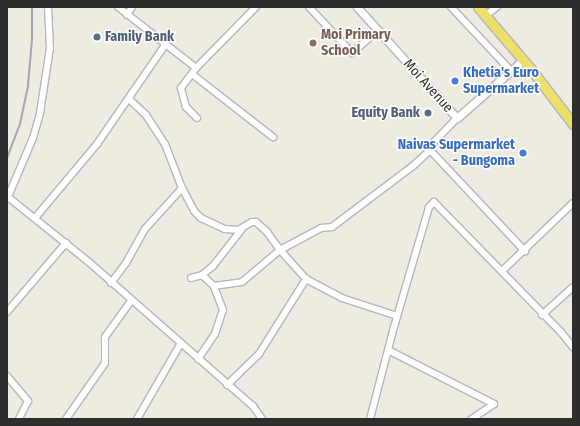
<!DOCTYPE html>
<style>
body{margin:0}
#map{position:relative;width:580px;height:426px;overflow:hidden;background:#eeebe1;font-family:"Fira Sans Condensed",sans-serif}
div>[style]{position:absolute}
[style*='--x']{left:calc(var(--x)*1px);top:calc(var(--y)*1px);width:calc(var(--w)*1px);rotate:calc(var(--a)*1deg)}
.roads{filter:drop-shadow(1px 0 #b4b5c0) drop-shadow(-1px 0 #b4b5c0) drop-shadow(0 1px #b4b5c0) drop-shadow(0 -1px #b4b5c0)}
.minor>*{height:6px;margin:-3px;padding:0 3px;transform-origin:3px;border-radius:3px;background:#fff}
.tertiary>*{height:7px;margin:-3.5px;padding:0 3.5px;transform-origin:3.5px;border-radius:3.5px;background:#fff}
.primary>*{height:9px;margin:-4.5px;padding:0 4.5px;transform-origin:4.5px;border-radius:4.5px;background:#ede068}
.rail>*{height:1.5px;margin:-0.75px;padding:0 0.75px;transform-origin:0.75px;border-radius:0.75px;background:#a4a4b7}
.dots>*{width:11px;height:11px;translate:-50% -50%;box-sizing:border-box;border:2px solid #fff;border-radius:50%}
span{translate:-50% -50%;white-space:nowrap;text-align:center;line-height:1.15;-webkit-text-stroke:3px #fff;paint-order:stroke}
.education-label{font-size:14px;color:#785e54;font-weight:700}
.left{translate:0 -50%;text-align:left}
.service-label{font-size:14px;color:#4e5e75;font-weight:700}
.right{translate:-100% -50%;text-align:right}
.shop-label{font-size:14px;color:#366cbe;font-weight:700}
.street-label{font-size:14px;color:#2e2e2e}
.frame{position:absolute;inset:0;border:8px solid #2e2e2e;pointer-events:none}
</style>
<div id="map">
<div class="roads">
<div class="minor">
<div style="--x:118;--y:7;--w:99;--a:38"></div>
<div style="--x:309;--y:7;--w:63;--a:46.9"></div>
<div style="--x:352;--y:53;--w:35;--a:-41"></div>
<div style="--x:451;--y:7;--w:88;--a:46.8"></div>
<div style="--x:127;--y:15;--w:9;--a:-58"></div>
<div style="--x:485;--y:16;--w:15;--a:-37"></div>
<div style="--x:192;--y:74;--w:103;--a:37.9"></div>
<div style="--x:129;--y:99;--w:23;--a:43"></div>
<div style="--x:146;--y:115;--w:35;--a:57"></div>
<div style="--x:165;--y:144;--w:47;--a:68.9"></div>
<div style="--x:182;--y:188;--w:26;--a:62"></div>
<div style="--x:194;--y:211;--w:10;--a:45"></div>
<div style="--x:201;--y:218;--w:26;--a:25"></div>
<div style="--x:225;--y:229;--w:13;--a:4"></div>
<div style="--x:238;--y:230;--w:16;--a:-30"></div>
<div style="--x:252;--y:222;--w:4;--a:0"></div>
<div style="--x:256;--y:222;--w:15;--a:42"></div>
<div style="--x:267;--y:232;--w:22;--a:54"></div>
<div style="--x:280;--y:250;--w:39;--a:48"></div>
<div style="--x:306;--y:279;--w:41;--a:27.8"></div>
<div style="--x:342;--y:298;--w:58;--a:18.1"></div>
<div style="--x:197;--y:118;--w:16;--a:-135"></div>
<div style="--x:186;--y:107;--w:20;--a:-105"></div>
<div style="--x:181;--y:88;--w:25;--a:-53"></div>
<div style="--x:196;--y:68;--w:86;--a:-45.5"></div>
<div style="--x:430;--y:150;--w:139;--a:46.8"></div>
<div style="--x:8;--y:197;--w:105;--a:38.8"></div>
<div style="--x:90;--y:263;--w:217;--a:41.3"></div>
<div style="--x:253;--y:406;--w:16;--a:55"></div>
<div style="--x:7;--y:199;--w:66;--a:-66.9"></div>
<div style="--x:33;--y:138;--w:26;--a:-74"></div>
<div style="--x:40;--y:113;--w:66;--a:-81.3"></div>
<div style="--x:50;--y:48;--w:41;--a:-92.8"></div>
<div style="--x:35;--y:218;--w:97;--a:-50"></div>
<div style="--x:97;--y:144;--w:120;--a:-55.5"></div>
<div style="--x:502;--y:271;--w:98;--a:-43.8"></div>
<div style="--x:202;--y:275;--w:16;--a:43"></div>
<div style="--x:214;--y:286;--w:28;--a:-8"></div>
<div style="--x:242;--y:282;--w:50;--a:-40.1"></div>
<div style="--x:280;--y:250;--w:47;--a:-28.2"></div>
<div style="--x:321;--y:228;--w:11;--a:-5"></div>
<div style="--x:332;--y:227;--w:101;--a:-37"></div>
<div style="--x:413;--y:166;--w:23;--a:-43"></div>
<div style="--x:430;--y:150;--w:5;--a:-79"></div>
<div style="--x:431;--y:145;--w:37;--a:-46"></div>
<div style="--x:191;--y:278;--w:11;--a:-15"></div>
<div style="--x:202;--y:275;--w:14;--a:-39"></div>
<div style="--x:213;--y:266;--w:47;--a:-51.9"></div>
<div style="--x:111;--y:283;--w:25;--a:-53"></div>
<div style="--x:126;--y:263;--w:39;--a:-61"></div>
<div style="--x:145;--y:229;--w:55;--a:-47.9"></div>
<div style="--x:7;--y:312;--w:91;--a:-49.5"></div>
<div style="--x:542;--y:315;--w:42;--a:-42.1"></div>
<div style="--x:388;--y:350;--w:119;--a:27"></div>
<div style="--x:494;--y:404;--w:27;--a:146"></div>
<div style="--x:198;--y:359;--w:30;--a:-56"></div>
<div style="--x:215;--y:334;--w:25;--a:-72"></div>
<div style="--x:223;--y:310;--w:26;--a:-111"></div>
<div style="--x:7;--y:376;--w:33;--a:50"></div>
<div style="--x:28;--y:401;--w:20;--a:117"></div>
<div style="--x:227;--y:385;--w:45;--a:-44.1"></div>
<div style="--x:259;--y:354;--w:89;--a:-57.9"></div>
<div style="--x:66;--y:419;--w:68;--a:-55.1"></div>
<div style="--x:105;--y:363;--w:26;--a:-90"></div>
<div style="--x:105;--y:337;--w:44;--a:-54.2"></div>
<div style="--x:137;--y:419;--w:88;--a:-59.9"></div>
<div style="--x:370;--y:419;--w:95;--a:-75.4"></div>
<div style="--x:394;--y:327;--w:125;--a:-73.7"></div>
<div style="--x:429;--y:207;--w:7;--a:-45"></div>
<div style="--x:434;--y:202;--w:180;--a:45.7"></div>
<div style="--x:560;--y:331;--w:21;--a:51"></div>
</div>
<div class="tertiary">
<div style="--x:357;--y:7;--w:149;--a:48"></div>
<div style="--x:457;--y:118;--w:88;--a:-41.3"></div>
</div>
<div class="primary">
<div style="--x:478;--y:7;--w:80;--a:49.6"></div>
<div style="--x:530;--y:68;--w:71;--a:52.5"></div>
</div>
</div>
<div class="rail">
<div style="--x:7;--y:158;--w:36;--a:-69"></div>
<div style="--x:20;--y:124;--w:40;--a:-78"></div>
<div style="--x:28;--y:85;--w:45;--a:-84.9"></div>
<div style="--x:32;--y:40;--w:33;--a:-90"></div>
</div>
<div class="dots">
<div style="left:97px;top:37px;background:#5c6f8a"></div>
<div style="left:313px;top:43px;background:#8d6e63"></div>
<div style="left:455px;top:81px;background:#3f7fe0"></div>
<div style="left:428px;top:113px;background:#5c6f8a"></div>
<div style="left:523px;top:153px;background:#3f7fe0"></div>
</div>
<div class="education-label">
<span class="left" style="left:321px;top:43px">Moi Primary<br>School</span>
</div>
<div class="service-label">
<span class="left" style="left:105px;top:37px">Family Bank</span>
<span class="right" style="left:420px;top:113px">Equity Bank</span>
</div>
<div class="shop-label">
<span class="left" style="left:463px;top:81px">Khetia's Euro<br>Supermarket</span>
<span class="right" style="left:515px;top:153px">Naivas Supermarket<br>- Bungoma</span>
</div>
<div class="street-label">
<span style="left:428px;top:86px;rotate:48deg">Moi Avenue</span>
</div>
<div class="frame"></div>
</div>
